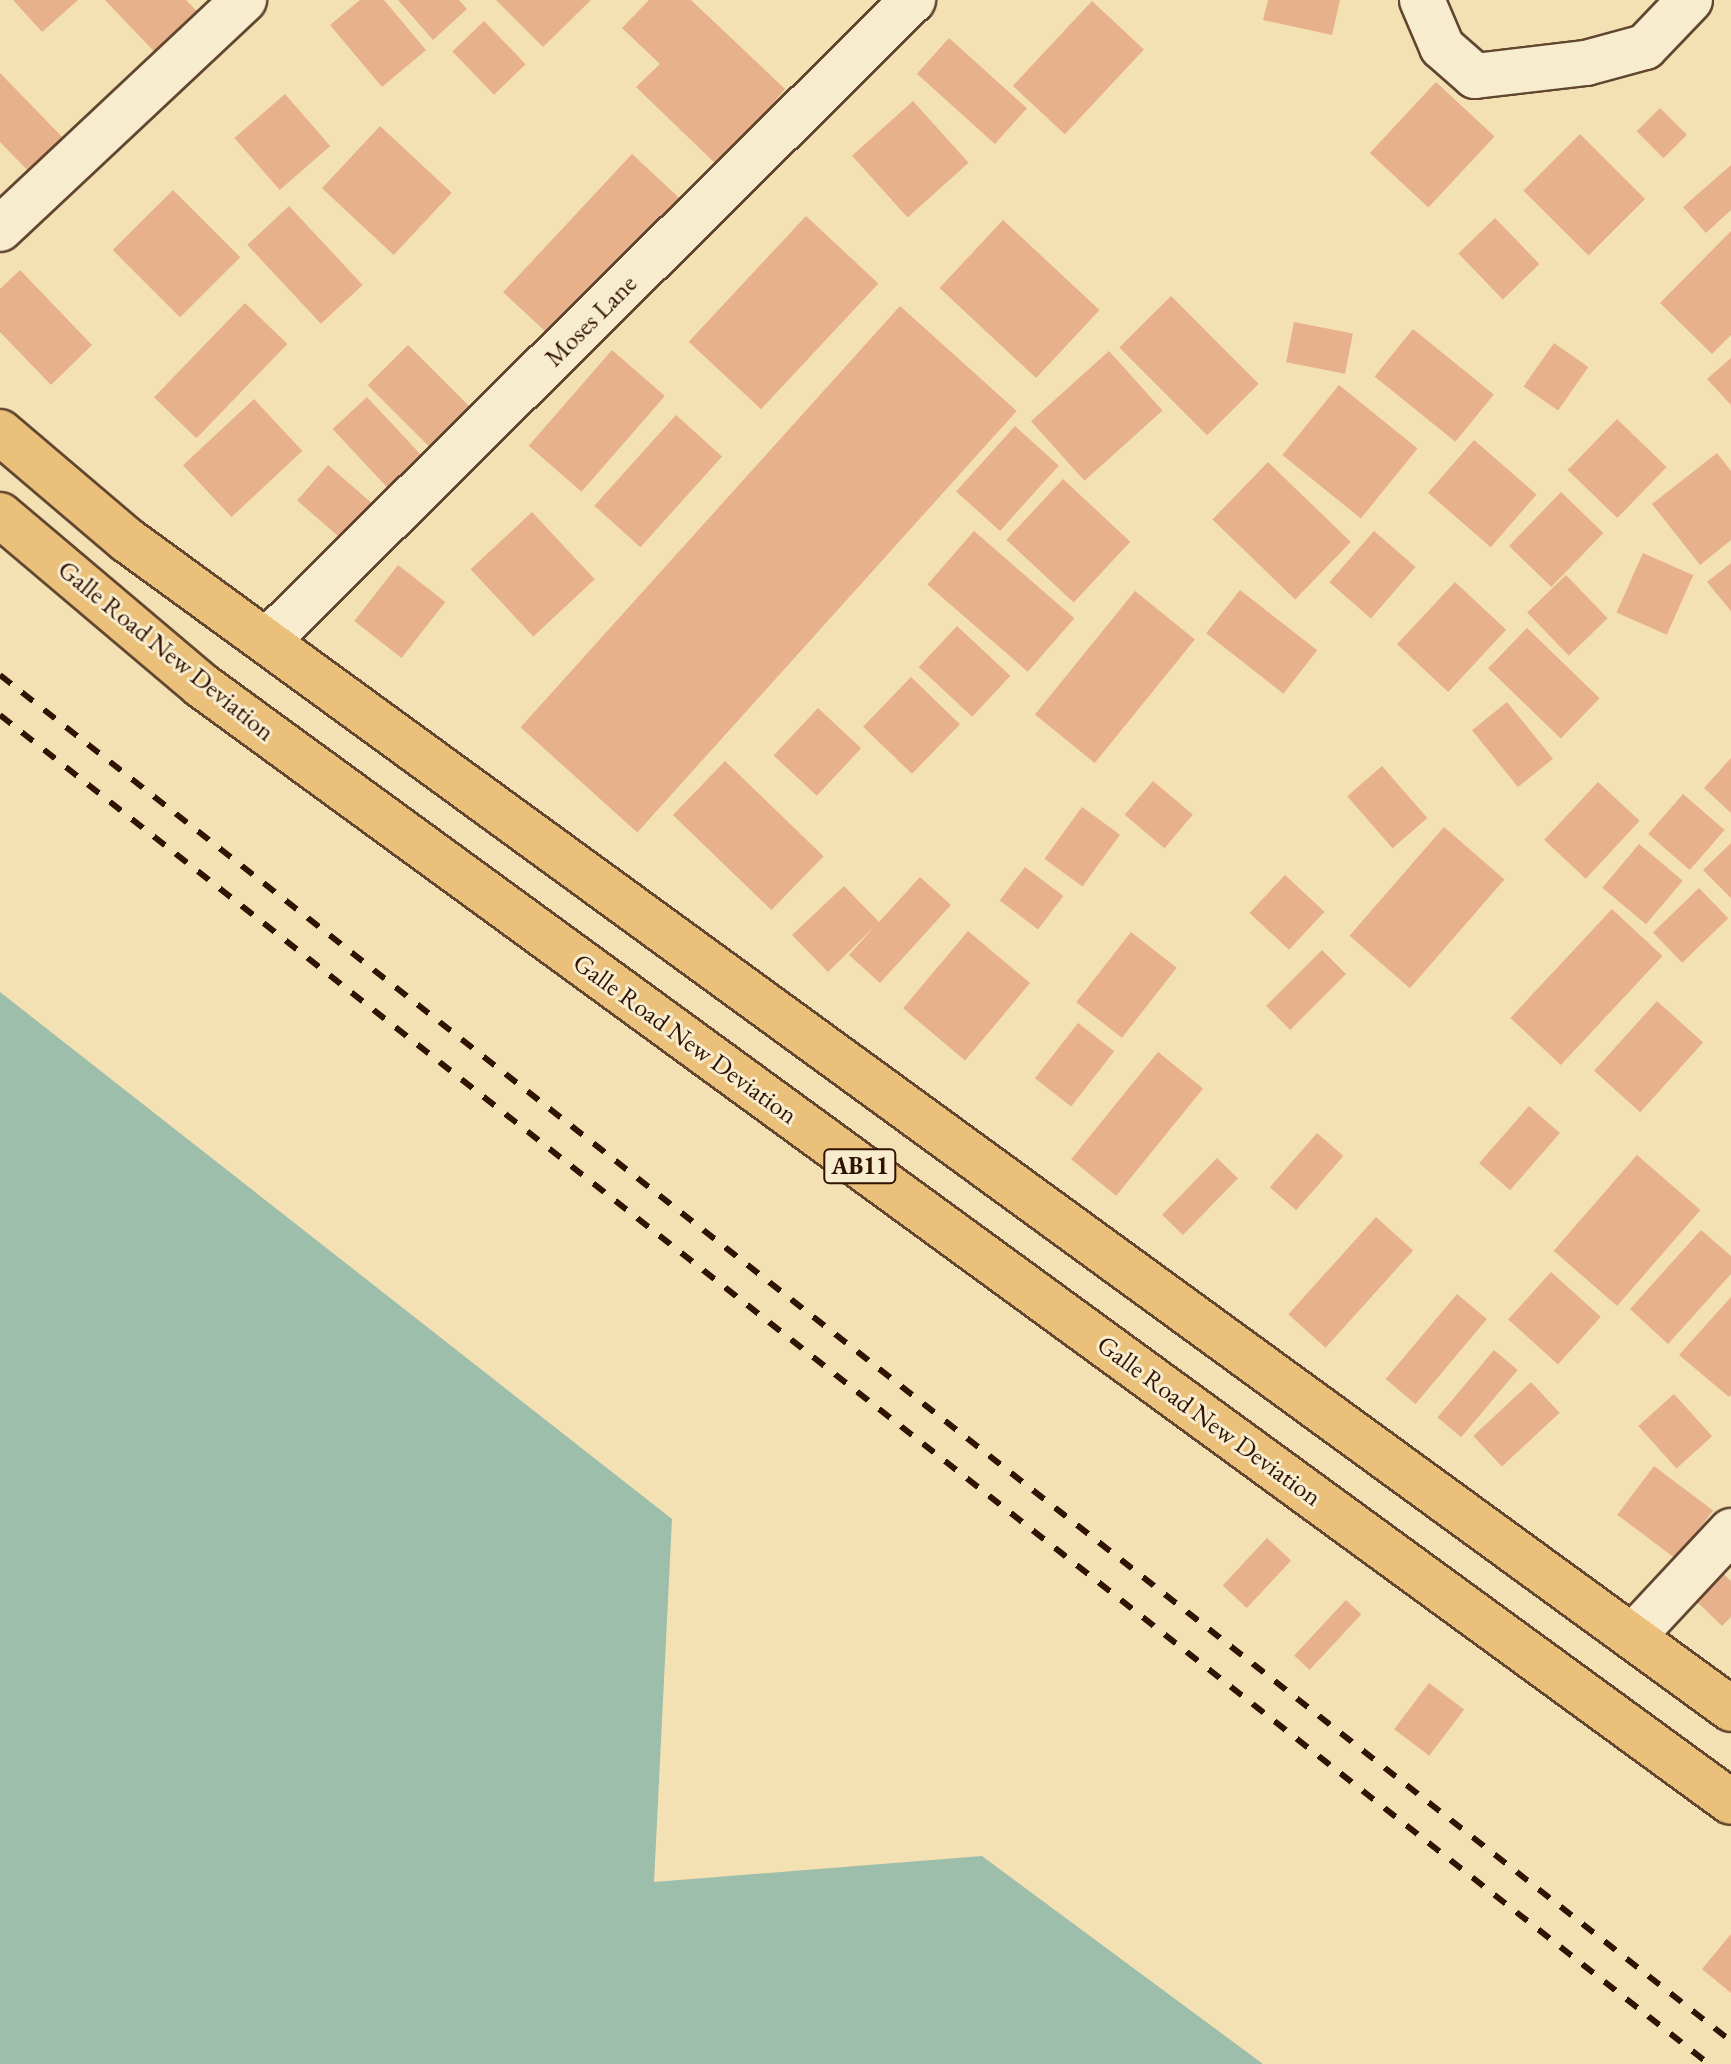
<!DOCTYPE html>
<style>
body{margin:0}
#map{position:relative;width:1731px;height:2064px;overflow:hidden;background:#f4e1b3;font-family:"EB Garamond",serif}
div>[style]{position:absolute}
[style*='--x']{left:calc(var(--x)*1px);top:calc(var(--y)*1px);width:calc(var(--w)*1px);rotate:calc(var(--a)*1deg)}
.water>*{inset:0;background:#9cbeab}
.building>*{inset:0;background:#e7b18b;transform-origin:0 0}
.roads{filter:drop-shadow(2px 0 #624630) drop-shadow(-2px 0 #624630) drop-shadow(0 2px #624630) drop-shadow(0 -2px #624630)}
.minor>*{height:44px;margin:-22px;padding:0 22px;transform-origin:22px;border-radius:22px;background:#f8ecce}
.major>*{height:44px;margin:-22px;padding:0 22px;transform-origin:22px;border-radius:22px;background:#eac07a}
.rail>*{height:6px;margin-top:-3px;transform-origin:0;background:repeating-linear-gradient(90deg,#311304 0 14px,transparent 0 28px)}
span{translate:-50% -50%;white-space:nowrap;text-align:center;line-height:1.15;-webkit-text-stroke:6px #f8ecce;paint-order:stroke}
.shield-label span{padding:2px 6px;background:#f8ecce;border:2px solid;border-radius:6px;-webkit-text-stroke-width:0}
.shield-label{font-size:24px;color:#311304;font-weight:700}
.street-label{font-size:26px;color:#311304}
</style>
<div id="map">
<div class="water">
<div style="clip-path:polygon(0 992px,672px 1519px,654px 1882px,982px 1856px,1263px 2064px,0 2064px)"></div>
</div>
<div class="building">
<div style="clip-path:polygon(13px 0,78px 0,42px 32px)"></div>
<div style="clip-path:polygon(105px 0,186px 0,207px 22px,165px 63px)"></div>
<div style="clip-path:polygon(360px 0,384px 0,426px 50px,382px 87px,330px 25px)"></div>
<div style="clip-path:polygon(398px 0,459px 0,467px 9px,433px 40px)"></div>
<div style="clip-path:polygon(496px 0,591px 0,543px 47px)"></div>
<div style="clip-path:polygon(649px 0,691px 0,785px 89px,720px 168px,636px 87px,660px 64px,622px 28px)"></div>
<div style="clip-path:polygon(1268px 0,1340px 0,1332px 35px,1263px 20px)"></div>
<div style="left:1092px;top:1px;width:71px;height:116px;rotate:43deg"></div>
<div style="left:484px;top:21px;width:60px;height:44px;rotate:46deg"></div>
<div style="left:949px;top:38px;width:105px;height:48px;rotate:42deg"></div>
<div style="clip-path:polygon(0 73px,70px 145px,35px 178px,0 142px)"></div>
<div style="left:1436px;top:82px;width:80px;height:97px;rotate:43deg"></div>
<div style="left:285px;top:94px;width:69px;height:67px;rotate:49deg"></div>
<div style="left:913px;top:101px;width:83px;height:82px;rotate:48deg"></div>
<div style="left:1660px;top:108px;width:38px;height:33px;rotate:45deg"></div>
<div style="left:380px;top:126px;width:98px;height:85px;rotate:43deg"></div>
<div style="left:1580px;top:134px;width:92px;height:80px;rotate:45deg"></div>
<div style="left:632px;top:154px;width:72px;height:189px;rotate:43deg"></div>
<div style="clip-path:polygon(1731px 165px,1731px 210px,1706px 233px,1683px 207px)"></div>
<div style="left:173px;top:190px;width:95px;height:85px;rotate:45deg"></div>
<div style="left:289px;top:206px;width:108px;height:57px;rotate:47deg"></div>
<div style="left:806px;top:216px;width:99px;height:172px;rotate:43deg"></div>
<div style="left:1495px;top:218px;width:64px;height:51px;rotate:46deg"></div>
<div style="left:1003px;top:220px;width:132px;height:93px;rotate:43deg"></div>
<div style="clip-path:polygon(1731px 231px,1731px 335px,1712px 354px,1660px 303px)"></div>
<div style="clip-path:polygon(20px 270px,92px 345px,51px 385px,0 332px,0 289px)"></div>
<div style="left:1171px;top:296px;width:124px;height:73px;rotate:45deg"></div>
<div style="left:245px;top:303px;width:59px;height:131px;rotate:44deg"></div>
<div style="left:900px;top:306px;width:157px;height:567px;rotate:42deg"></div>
<div style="left:1294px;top:322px;width:60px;height:41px;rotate:11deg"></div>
<div style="left:1413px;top:329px;width:104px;height:61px;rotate:39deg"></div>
<div style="left:1554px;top:343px;width:42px;height:53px;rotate:35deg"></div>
<div style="left:408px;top:345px;width:98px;height:57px;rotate:45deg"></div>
<div style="left:612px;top:350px;width:70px;height:127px;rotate:41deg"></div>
<div style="left:1109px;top:351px;width:80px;height:105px;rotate:48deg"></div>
<div style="clip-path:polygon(1731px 358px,1731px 405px,1707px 379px)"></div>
<div style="left:1339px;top:385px;width:101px;height:90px;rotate:39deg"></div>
<div style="left:367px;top:397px;width:91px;height:47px;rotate:47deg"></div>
<div style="left:254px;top:399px;width:71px;height:97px;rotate:47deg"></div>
<div style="left:676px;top:415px;width:62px;height:122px;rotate:42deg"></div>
<div style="left:1617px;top:419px;width:69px;height:71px;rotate:44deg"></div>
<div style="left:1015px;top:426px;width:59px;height:88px;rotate:42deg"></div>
<div style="left:1474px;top:440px;width:83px;height:70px;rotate:41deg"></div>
<div style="clip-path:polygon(1717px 453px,1731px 471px,1731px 540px,1700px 565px,1652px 504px)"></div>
<div style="left:1268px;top:462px;width:115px;height:80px;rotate:44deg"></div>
<div style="left:328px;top:465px;width:72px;height:47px;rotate:41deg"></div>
<div style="left:1063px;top:479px;width:92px;height:83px;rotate:43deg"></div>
<div style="left:1561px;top:492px;width:59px;height:75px;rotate:44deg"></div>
<div style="left:532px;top:512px;width:92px;height:84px;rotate:47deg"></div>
<div style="left:974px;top:531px;width:133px;height:71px;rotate:41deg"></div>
<div style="left:1374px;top:531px;width:55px;height:68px;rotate:41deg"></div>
<div style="left:1643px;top:553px;width:55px;height:65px;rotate:24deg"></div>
<div style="clip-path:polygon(1731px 563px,1731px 611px,1707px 582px)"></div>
<div style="left:398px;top:565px;width:60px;height:71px;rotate:38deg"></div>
<div style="left:1566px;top:575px;width:60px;height:54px;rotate:46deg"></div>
<div style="left:1455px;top:582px;width:70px;height:85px;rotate:43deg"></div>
<div style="left:1240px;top:590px;width:98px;height:55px;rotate:38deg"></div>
<div style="left:1135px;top:591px;width:77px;height:159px;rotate:39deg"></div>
<div style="left:957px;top:626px;width:73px;height:56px;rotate:43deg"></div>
<div style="left:1527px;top:628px;width:101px;height:56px;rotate:44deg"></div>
<div style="left:911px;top:677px;width:68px;height:69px;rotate:44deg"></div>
<div style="left:1507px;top:702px;width:73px;height:45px;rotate:51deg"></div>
<div style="left:818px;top:708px;width:59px;height:65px;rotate:43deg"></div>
<div style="clip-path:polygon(1731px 758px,1731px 813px,1704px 788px)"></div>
<div style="left:725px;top:761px;width:137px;height:75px;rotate:44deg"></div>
<div style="left:1382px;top:766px;width:69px;height:46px;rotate:49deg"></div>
<div style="left:1153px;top:781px;width:52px;height:44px;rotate:40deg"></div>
<div style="left:1598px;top:782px;width:57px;height:79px;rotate:43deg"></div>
<div style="left:1683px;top:794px;width:55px;height:53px;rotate:41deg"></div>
<div style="left:1082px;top:807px;width:47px;height:64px;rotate:36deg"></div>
<div style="left:1444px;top:827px;width:80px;height:144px;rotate:41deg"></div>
<div style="clip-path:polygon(1731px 843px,1731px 898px,1703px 870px)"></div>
<div style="left:1639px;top:844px;width:57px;height:57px;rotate:40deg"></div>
<div style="left:1025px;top:867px;width:48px;height:42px;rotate:37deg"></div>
<div style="left:1285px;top:875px;width:54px;height:52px;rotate:43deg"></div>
<div style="clip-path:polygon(920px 877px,951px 905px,880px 983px,849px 955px,874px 927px,828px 972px,792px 935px,844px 886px,879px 922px)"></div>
<div style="left:1699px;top:888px;width:42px;height:64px;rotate:46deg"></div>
<div style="left:1612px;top:909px;width:69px;height:149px;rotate:43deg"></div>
<div style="left:968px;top:931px;width:81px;height:101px;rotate:40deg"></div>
<div style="left:1131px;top:932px;width:58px;height:89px;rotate:38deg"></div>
<div style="left:1322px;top:950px;width:34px;height:79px;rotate:45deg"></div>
<div style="left:1657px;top:1001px;width:62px;height:94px;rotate:42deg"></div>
<div style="left:1078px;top:1023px;width:46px;height:70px;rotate:38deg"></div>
<div style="left:1158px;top:1052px;width:58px;height:138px;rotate:39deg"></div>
<div style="left:1529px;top:1106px;width:41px;height:76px;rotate:41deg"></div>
<div style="left:1317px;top:1133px;width:35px;height:72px;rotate:41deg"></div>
<div style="left:1637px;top:1155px;width:84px;height:127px;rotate:41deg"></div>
<div style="left:1217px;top:1158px;width:29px;height:79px;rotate:44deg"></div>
<div style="left:1376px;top:1217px;width:50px;height:131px;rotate:42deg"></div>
<div style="clip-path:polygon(1701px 1230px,1731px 1256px,1731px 1274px,1668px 1344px,1630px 1309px)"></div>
<div style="left:1551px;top:1272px;width:67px;height:64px;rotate:42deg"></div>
<div style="left:1457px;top:1294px;width:39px;height:111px;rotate:40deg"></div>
<div style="clip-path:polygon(1731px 1297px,1731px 1395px,1729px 1397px,1679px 1355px)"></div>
<div style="left:1494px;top:1350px;width:31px;height:88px;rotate:40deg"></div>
<div style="left:1531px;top:1382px;width:42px;height:79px;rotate:47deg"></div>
<div style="left:1674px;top:1394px;width:57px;height:48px;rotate:48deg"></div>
<div style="left:1654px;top:1466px;width:74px;height:61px;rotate:37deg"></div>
<div style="left:1267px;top:1538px;width:33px;height:65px;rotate:43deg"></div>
<div style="clip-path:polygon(1713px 1564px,1731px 1581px,1731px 1617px,1722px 1626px,1687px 1592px)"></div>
<div style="left:1346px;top:1600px;width:21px;height:76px;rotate:43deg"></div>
<div style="left:1429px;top:1683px;width:44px;height:58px;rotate:37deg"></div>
<div style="clip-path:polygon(1731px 1934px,1731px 1993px,1702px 1969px)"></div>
</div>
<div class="roads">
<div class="minor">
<div style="--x:1422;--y:0;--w:51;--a:66.9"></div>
<div style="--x:1442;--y:47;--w:44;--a:41.3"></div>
<div style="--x:1475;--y:76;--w:112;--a:-6.7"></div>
<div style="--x:1586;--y:63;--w:61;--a:-15.2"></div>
<div style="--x:1645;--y:47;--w:65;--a:-46.2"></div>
<div style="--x:0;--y:229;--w:335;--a:-43.2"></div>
<div style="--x:268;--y:640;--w:909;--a:-44.78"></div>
<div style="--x:1635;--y:1634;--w:141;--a:-47"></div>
</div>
<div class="major">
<div style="--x:0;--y:432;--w:167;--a:40.4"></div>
<div style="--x:127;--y:540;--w:1985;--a:36.08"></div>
<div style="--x:0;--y:515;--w:263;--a:40.2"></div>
<div style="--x:201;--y:685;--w:1894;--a:36.13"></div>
</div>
</div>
<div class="rail">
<div style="--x:0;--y:675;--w:2205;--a:38.28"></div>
<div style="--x:0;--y:715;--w:2177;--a:38.29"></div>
</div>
<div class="shield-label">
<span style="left:860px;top:1166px">AB11</span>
</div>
<div class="street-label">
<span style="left:591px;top:321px;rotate:-45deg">Moses Lane</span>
<span style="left:166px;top:651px;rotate:39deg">Galle Road New Deviation</span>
<span style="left:685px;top:1039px;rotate:36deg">Galle Road New Deviation</span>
<span style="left:1209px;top:1421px;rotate:36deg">Galle Road New Deviation</span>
</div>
</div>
